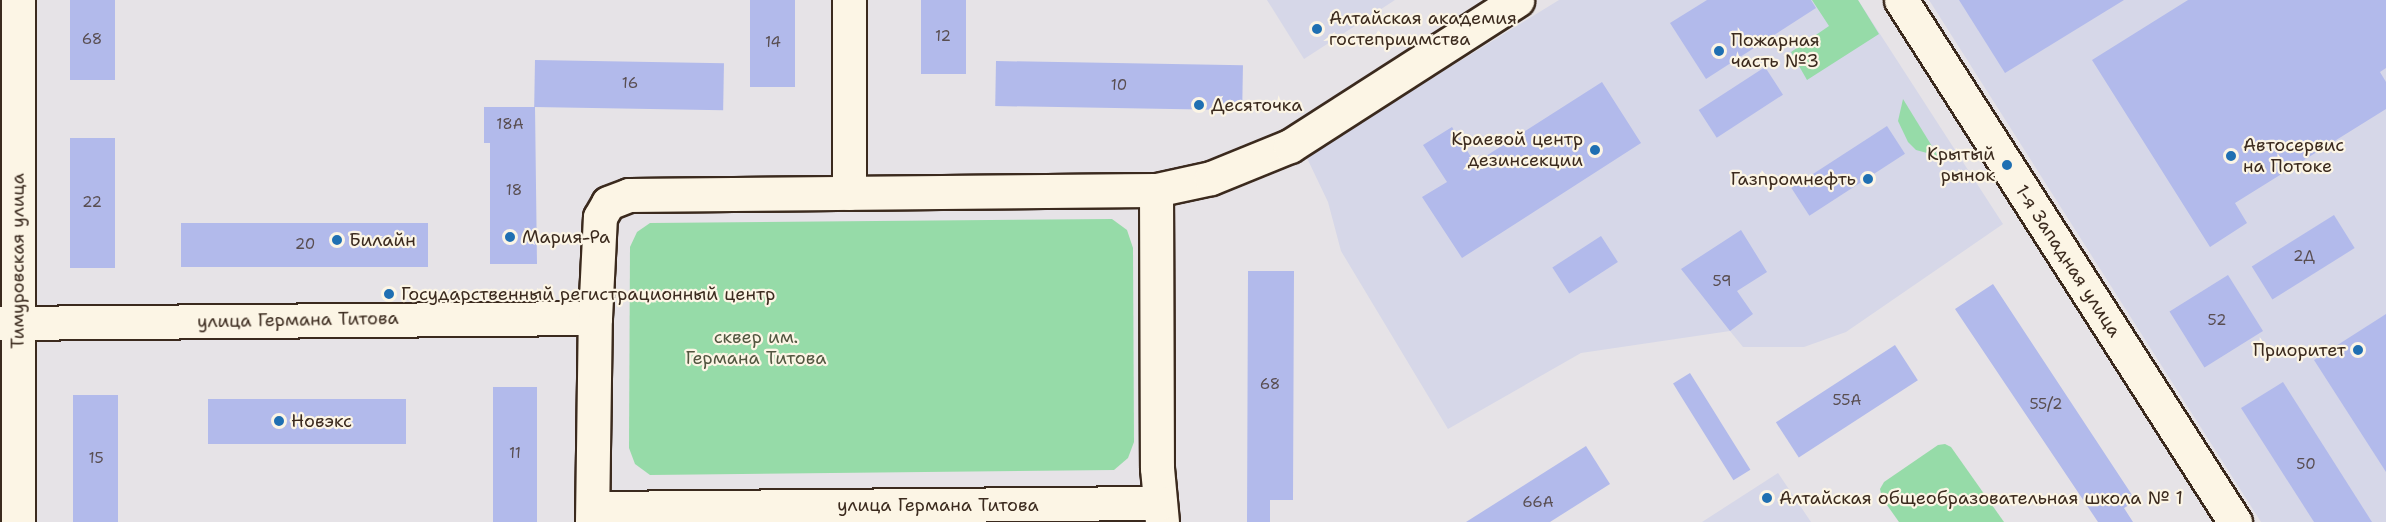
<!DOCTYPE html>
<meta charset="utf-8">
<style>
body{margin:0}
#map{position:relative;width:2386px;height:522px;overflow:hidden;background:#e6e3e7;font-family:"Shantell Sans",sans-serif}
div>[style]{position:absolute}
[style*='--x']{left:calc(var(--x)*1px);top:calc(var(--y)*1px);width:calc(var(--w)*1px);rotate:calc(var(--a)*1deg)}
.built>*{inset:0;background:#d6d7e8}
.green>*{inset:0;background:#96dba8}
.building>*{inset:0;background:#b2baeb;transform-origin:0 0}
.roads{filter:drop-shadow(2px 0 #3b2a1e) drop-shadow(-2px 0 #3b2a1e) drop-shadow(0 2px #3b2a1e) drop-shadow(0 -2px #3b2a1e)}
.minor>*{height:33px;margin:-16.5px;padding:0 16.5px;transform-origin:16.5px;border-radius:16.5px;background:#fcf5e5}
.dots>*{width:16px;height:16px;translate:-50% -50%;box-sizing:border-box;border:3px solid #fcf5e5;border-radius:50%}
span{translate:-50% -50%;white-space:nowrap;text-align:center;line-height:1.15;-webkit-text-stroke:4.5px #fcf5e5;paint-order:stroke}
.number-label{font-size:15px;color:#594e51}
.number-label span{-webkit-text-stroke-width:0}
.poi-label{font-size:18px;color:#3b2a1e}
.left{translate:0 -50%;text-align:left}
.right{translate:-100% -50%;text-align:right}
.street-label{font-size:18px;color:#3b2a1e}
.park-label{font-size:18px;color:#525640}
</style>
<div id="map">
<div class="built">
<div style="clip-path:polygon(1267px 0,1395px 0,1304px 59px)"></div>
<div style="clip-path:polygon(1559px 0,1858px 0,2003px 224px,1846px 332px,1804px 347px,1743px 347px,1730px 331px,1581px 353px,1448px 429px,1341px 251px,1328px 202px,1306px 156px)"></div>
<div style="clip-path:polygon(1929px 0,2386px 0,2386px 522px,2261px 522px)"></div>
<div style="clip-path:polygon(1778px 473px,1811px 522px,1702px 522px)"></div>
</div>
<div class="green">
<div style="clip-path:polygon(1812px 0,1858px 0,1879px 34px,1807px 80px,1791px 52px,1829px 26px)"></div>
<div style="clip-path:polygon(1903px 99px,1938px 156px,1916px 150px,1908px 142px,1898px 121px)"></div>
<div style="clip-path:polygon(1112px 219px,1127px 230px,1133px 248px,1134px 442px,1128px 458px,1114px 470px,650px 475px,635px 464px,629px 448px,630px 247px,637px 232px,650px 223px)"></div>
<div style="clip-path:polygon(1945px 444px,1951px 447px,2004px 522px,1899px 522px,1882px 498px,1880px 489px,1884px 482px,1938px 445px)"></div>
</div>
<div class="building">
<div style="left:70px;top:0;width:45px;height:80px"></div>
<div style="left:750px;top:0;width:45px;height:87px"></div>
<div style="left:921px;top:0;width:45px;height:74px"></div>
<div style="clip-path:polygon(1707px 0,1811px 0,1816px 8px,1706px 79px,1670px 23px)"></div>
<div style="clip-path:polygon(1959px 0,2124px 0,2005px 73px)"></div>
<div style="clip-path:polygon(2188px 0,2386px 0,2386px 68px,2380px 72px,2386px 82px,2386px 109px,2235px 203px,2247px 223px,2210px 247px,2092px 60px)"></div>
<div style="left:535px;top:60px;width:189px;height:47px;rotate:1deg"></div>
<div style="left:996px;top:61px;width:247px;height:45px;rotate:1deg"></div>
<div style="left:1765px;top:67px;width:33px;height:79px;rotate:57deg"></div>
<div style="clip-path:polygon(1602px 82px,1641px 143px,1462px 258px,1422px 197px,1447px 182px,1423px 145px,1452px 127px,1475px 163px)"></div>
<div style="clip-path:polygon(484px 107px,535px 107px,537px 264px,490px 264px,490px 143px,484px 143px)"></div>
<div style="left:1887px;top:126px;width:33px;height:114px;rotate:57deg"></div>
<div style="left:70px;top:138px;width:45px;height:130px"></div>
<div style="left:2334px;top:215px;width:39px;height:97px;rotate:58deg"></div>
<div style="left:181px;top:223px;width:247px;height:44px"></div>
<div style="clip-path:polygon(1741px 230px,1767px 272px,1737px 291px,1753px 314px,1730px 331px,1681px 269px)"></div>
<div style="left:1601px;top:236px;width:31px;height:58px;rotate:57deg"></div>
<div style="clip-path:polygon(1248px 271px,1294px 271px,1293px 500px,1270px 500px,1270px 522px,1247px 522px)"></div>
<div style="left:2228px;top:275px;width:66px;height:69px;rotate:58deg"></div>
<div style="clip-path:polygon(1993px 284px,2136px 501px,2124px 508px,2133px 522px,2098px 522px,1955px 309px)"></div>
<div style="clip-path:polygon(2386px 314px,2386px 472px,2314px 360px)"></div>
<div style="left:1895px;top:345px;width:42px;height:142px;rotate:57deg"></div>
<div style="left:1690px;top:373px;width:114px;height:20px;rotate:58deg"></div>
<div style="clip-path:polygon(2283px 382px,2372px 522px,2314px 522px,2241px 408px)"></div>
<div style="left:493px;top:387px;width:44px;height:135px"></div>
<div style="left:73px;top:395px;width:45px;height:127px"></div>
<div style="left:208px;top:399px;width:198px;height:45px"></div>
<div style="clip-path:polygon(1586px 446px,1610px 484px,1550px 522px,1466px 522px)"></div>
</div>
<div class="roads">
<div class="minor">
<div style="--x:849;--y:0;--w:193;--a:90"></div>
<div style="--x:1901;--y:0;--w:620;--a:57.39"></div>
<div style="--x:1156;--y:190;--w:278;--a:89.8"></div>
<div style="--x:1157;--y:468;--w:54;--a:84.7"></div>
<div style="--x:0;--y:323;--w:595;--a:-0.48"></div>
<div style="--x:593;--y:508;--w:567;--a:-0.51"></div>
<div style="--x:18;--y:522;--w:522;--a:-90"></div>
<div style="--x:592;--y:522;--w:204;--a:-89.2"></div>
<div style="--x:595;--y:318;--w:101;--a:-87.2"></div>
<div style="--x:600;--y:217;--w:16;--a:-60"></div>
<div style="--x:608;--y:203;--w:22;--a:-21"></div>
<div style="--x:629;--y:195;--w:527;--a:-0.54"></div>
<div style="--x:1156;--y:190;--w:56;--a:-12.3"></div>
<div style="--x:1211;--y:178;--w:85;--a:-22.1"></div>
<div style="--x:1290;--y:146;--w:270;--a:-32.7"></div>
</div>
</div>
<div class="dots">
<div style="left:1317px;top:29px;background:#1f6fb2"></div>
<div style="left:1719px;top:51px;background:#1f6fb2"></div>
<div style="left:1199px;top:105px;background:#1f6fb2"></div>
<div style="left:1595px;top:150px;background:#1f6fb2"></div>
<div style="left:2231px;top:156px;background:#1f6fb2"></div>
<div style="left:2007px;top:165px;background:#1f6fb2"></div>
<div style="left:1868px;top:179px;background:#1f6fb2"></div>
<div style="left:510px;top:237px;background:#1f6fb2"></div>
<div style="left:337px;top:240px;background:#1f6fb2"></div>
<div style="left:389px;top:294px;background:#1f6fb2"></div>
<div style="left:2358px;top:350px;background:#1f6fb2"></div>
<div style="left:279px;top:421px;background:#1f6fb2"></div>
<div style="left:1767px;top:498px;background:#1f6fb2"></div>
</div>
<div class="number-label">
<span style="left:943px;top:37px">12</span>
<span style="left:92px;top:40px">68</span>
<span style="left:773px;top:43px">14</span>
<span style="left:630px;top:84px">16</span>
<span style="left:1119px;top:86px">10</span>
<span style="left:510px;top:125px">18А</span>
<span style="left:514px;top:191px">18</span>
<span style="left:92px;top:203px">22</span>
<span style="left:305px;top:245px">20</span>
<span style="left:2304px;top:257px">2Д</span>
<span style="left:1722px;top:282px">59</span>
<span style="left:2217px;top:321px">52</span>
<span style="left:1270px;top:385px">68</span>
<span style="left:1847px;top:401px">55А</span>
<span style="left:2046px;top:405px">55/2</span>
<span style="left:515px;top:454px">11</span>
<span style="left:96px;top:459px">15</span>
<span style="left:2306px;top:465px">50</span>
<span style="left:1538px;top:503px">66А</span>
</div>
<div class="poi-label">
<span class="left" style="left:1329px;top:29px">Алтайская академия<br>гостеприимства</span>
<span class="left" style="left:1731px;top:51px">Пожарная<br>часть №3</span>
<span class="left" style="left:1211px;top:105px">Десяточка</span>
<span class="right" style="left:1583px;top:150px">Краевой центр<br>дезинсекции</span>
<span class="left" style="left:2243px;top:156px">Автосервис<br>на Потоке</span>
<span class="right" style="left:1995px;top:165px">Крытый<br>рынок</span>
<span class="right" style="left:1856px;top:179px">Газпромнефть</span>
<span class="left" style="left:522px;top:237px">Мария-Ра</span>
<span class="left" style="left:349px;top:240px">Билайн</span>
<span class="left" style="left:401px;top:294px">Государственный регистрационный центр</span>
<span class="right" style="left:2346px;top:350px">Приоритет</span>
<span class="left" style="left:291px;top:421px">Новэкс</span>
<span class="left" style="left:1779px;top:498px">Алтайская общеобразовательная школа № 1</span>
</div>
<div class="street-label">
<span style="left:18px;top:261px;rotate:-90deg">Тимуровская улица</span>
<span style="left:2068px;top:261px;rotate:57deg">1-я Западная улица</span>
<span style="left:298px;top:320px;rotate:-1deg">улица Германа Титова</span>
<span style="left:938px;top:505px">улица Германа Титова</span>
</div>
<div class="park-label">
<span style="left:756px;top:348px">сквер им.<br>Германа Титова</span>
</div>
</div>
